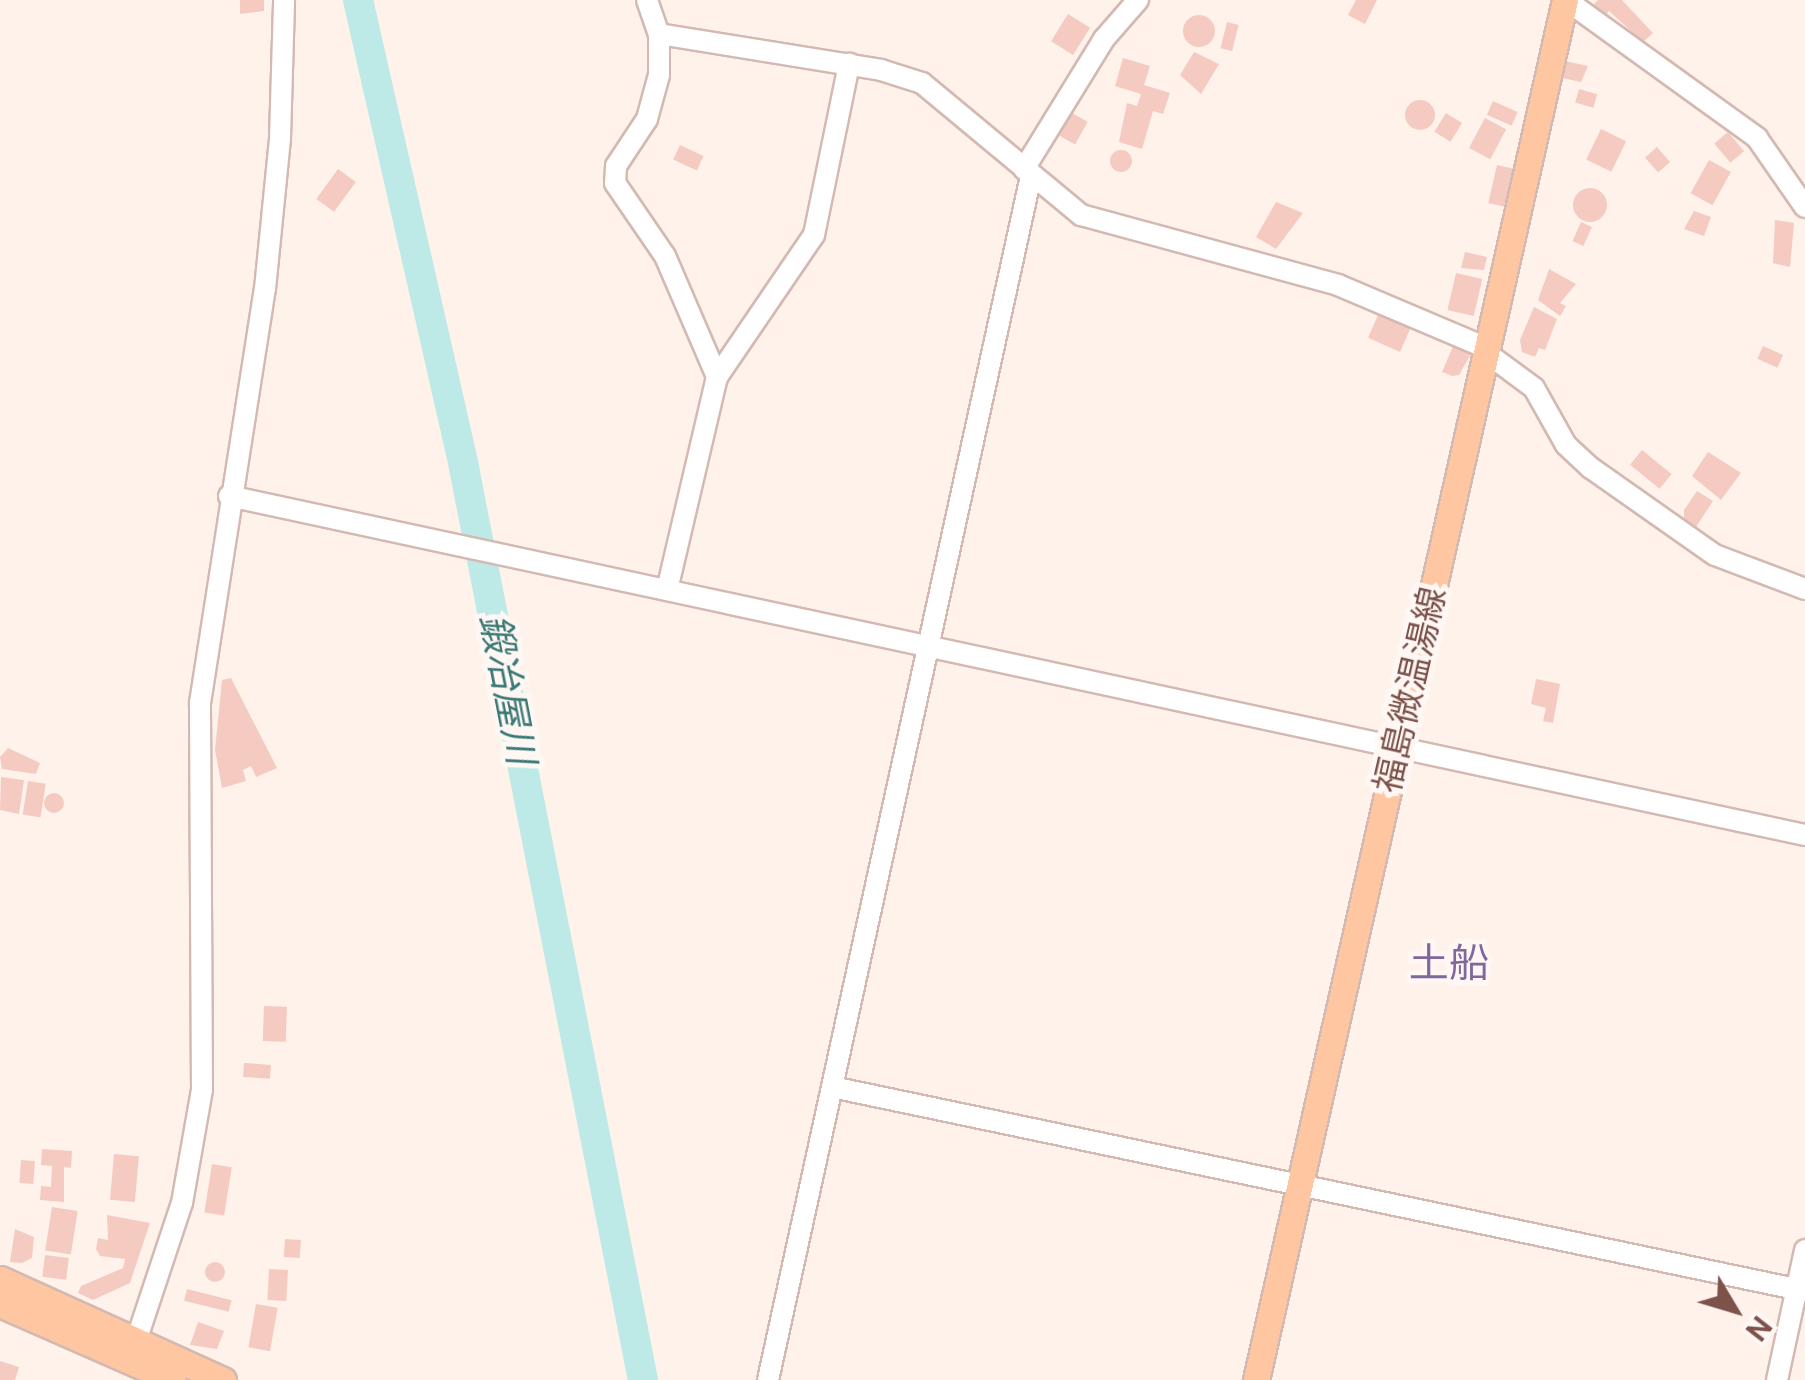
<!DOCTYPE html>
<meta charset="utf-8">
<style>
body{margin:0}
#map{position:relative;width:1805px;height:1380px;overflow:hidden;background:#fef2eb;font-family:"Public Sans","Noto Sans JP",sans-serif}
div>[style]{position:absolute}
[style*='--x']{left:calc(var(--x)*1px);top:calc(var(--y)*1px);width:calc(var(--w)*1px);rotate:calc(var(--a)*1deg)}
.river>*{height:30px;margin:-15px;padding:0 15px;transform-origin:15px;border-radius:15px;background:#bdeae6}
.building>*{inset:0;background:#f5cac1;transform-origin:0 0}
.round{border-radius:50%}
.roads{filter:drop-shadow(2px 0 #d4b9b2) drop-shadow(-2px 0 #d4b9b2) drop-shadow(0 2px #d4b9b2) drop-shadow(0 -2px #d4b9b2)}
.minor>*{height:20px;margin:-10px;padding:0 10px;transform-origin:10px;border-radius:10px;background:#fff}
.major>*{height:25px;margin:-12.5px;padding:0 12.5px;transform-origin:12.5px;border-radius:12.5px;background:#fec7a1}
span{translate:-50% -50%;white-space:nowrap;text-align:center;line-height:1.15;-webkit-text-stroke:10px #fff7f3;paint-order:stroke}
.street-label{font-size:35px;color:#7c524b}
.water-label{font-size:38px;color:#3a7976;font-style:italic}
.quarter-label{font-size:40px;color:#80689e}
.north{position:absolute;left:1685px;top:1260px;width:100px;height:100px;-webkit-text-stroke:8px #fff7f3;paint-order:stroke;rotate:128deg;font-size:28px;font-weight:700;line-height:40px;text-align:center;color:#7c524b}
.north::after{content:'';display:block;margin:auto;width:35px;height:45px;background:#7c524b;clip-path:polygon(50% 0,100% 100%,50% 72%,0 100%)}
</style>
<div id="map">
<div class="river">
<div style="--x:358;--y:0;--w:480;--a:77.2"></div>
<div style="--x:464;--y:468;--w:929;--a:78.9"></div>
</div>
<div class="building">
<div style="clip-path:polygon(240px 0,264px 0,264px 11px,240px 14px)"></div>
<div style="clip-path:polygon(1356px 0,1377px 0,1365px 24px,1348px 15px)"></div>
<div style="clip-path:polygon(1598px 0,1622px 0,1653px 33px,1643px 42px,1609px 11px,1605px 16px,1594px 4px)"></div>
<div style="left:1068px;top:14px;width:26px;height:32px;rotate:32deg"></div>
<div class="round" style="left:1183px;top:15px;width:32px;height:32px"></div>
<div style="left:1227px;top:22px;width:12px;height:27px;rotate:14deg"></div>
<div style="clip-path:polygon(1194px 52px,1219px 64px,1201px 94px,1180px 75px)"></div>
<div style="clip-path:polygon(1123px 58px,1150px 66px,1144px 85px,1170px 93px,1163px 114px,1153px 111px,1142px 149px,1119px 142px,1127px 103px,1137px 106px,1141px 94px,1115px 86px)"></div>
<div style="clip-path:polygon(1565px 61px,1588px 66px,1581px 82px,1562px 78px)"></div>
<div style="left:1579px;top:89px;width:19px;height:14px;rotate:16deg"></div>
<div class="round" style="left:1405px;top:100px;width:30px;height:30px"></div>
<div style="left:1493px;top:101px;width:27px;height:15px;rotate:24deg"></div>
<div style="left:1072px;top:113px;width:18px;height:26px;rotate:29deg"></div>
<div style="left:1446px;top:113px;width:19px;height:22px;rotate:32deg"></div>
<div style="left:1485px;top:118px;width:24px;height:34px;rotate:28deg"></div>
<div style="left:1601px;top:129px;width:28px;height:34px;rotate:26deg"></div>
<div style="left:1728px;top:132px;width:25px;height:18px;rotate:50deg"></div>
<div style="left:680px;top:145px;width:26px;height:16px;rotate:25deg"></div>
<div style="left:1657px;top:147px;width:20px;height:16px;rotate:49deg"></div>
<div class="round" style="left:1110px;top:150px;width:22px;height:22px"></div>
<div style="left:1709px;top:160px;width:25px;height:38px;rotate:29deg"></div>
<div style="left:1497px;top:165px;width:17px;height:39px;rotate:13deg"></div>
<div style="left:338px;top:169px;width:22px;height:37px;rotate:36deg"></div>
<div class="round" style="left:1573px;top:188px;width:34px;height:34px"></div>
<div style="clip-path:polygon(1276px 202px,1303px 213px,1276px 249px,1256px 237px)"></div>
<div style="clip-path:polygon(1694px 211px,1711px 217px,1704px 236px,1684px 229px)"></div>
<div style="clip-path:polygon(1775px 220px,1794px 223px,1790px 267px,1773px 263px)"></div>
<div style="left:1581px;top:222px;width:12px;height:21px;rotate:24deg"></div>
<div style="clip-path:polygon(1465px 252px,1487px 257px,1484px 270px,1461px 268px)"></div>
<div style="clip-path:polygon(1549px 269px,1576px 284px,1560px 303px,1566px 306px,1560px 316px,1538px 300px)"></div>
<div style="left:1456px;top:273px;width:27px;height:38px;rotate:13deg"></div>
<div style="clip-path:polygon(1534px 307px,1557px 319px,1545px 350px,1539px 348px,1535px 357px,1522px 352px,1520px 340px)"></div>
<div style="left:1379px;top:313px;width:35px;height:27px;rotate:24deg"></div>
<div style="clip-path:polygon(1454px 344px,1472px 352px,1459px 375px,1452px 376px,1442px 372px)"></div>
<div style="left:1763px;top:346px;width:22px;height:14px;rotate:24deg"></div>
<div style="left:1642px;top:450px;width:38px;height:19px;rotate:39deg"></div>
<div style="clip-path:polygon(1708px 452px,1741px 473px,1721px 500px,1692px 476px)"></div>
<div style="clip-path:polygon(1697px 491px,1713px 501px,1696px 527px,1684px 519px,1684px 510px)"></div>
<div style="clip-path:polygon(231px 678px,277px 768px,256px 777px,251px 766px,243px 770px,246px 781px,222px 788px,215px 750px,222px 680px)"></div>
<div style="clip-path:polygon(1536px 679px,1560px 684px,1553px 723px,1543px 721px,1546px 708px,1531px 704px)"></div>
<div style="clip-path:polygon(8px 748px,40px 763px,36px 774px,2px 769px,0 757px)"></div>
<div style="clip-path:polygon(1px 777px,24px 780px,19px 814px,0 810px)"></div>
<div style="left:28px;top:781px;width:18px;height:34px;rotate:9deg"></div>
<div class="round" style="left:44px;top:793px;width:20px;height:20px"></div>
<div style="left:264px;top:1006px;width:23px;height:35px;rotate:2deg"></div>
<div style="left:244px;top:1063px;width:27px;height:14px;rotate:4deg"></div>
<div style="clip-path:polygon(42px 1149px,72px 1151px,71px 1168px,64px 1167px,64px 1202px,40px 1200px,41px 1186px,51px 1187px,52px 1166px,41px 1165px)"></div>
<div style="left:114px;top:1154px;width:25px;height:46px;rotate:5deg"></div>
<div style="left:21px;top:1160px;width:14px;height:23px;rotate:4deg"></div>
<div style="left:212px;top:1164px;width:20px;height:49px;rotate:9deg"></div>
<div style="left:52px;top:1207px;width:26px;height:44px;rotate:9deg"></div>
<div style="clip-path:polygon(107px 1215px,150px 1223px,130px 1283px,93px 1300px,78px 1293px,81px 1286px,123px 1268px,125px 1259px,100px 1256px,96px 1249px,98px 1238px,108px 1240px)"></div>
<div style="clip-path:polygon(15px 1229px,34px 1237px,32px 1258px,22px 1263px,10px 1262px)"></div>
<div style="left:285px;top:1239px;width:16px;height:18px;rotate:4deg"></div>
<div style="left:45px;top:1255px;width:24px;height:22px;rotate:7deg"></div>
<div class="round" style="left:205px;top:1262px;width:20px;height:20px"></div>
<div style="left:269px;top:1269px;width:19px;height:31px;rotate:3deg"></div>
<div style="left:187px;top:1289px;width:46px;height:12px;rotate:14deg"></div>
<div style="left:256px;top:1304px;width:22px;height:44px;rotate:10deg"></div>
<div style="clip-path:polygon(198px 1322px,224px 1331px,217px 1349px,190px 1345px)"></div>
<div style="clip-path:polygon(0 1361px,19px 1367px,15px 1380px,0 1380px)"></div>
</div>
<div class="roads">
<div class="minor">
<div style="--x:647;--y:0;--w:36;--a:71"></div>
<div style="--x:659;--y:34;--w:41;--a:90"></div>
<div style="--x:659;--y:75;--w:46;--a:105.3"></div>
<div style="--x:647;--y:119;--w:56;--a:123.4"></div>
<div style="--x:616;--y:166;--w:17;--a:93"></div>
<div style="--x:615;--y:183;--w:88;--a:55.6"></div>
<div style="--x:665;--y:256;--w:132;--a:66.7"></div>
<div style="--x:1566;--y:0;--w:236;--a:35.8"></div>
<div style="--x:1757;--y:138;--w:84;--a:55.2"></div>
<div style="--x:659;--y:34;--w:225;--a:9.2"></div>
<div style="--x:881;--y:70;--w:43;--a:17.6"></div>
<div style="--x:922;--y:83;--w:207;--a:39.7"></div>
<div style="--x:1081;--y:215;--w:266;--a:15.2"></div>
<div style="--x:1338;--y:285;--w:164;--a:23"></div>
<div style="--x:1024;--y:169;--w:153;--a:-58.4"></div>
<div style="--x:1104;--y:39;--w:52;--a:-48.9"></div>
<div style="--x:1488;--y:354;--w:57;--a:36.5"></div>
<div style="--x:1534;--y:388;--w:65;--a:60.7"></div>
<div style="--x:1566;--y:445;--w:34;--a:43"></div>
<div style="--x:1591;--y:468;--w:151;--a:35.1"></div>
<div style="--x:1715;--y:555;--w:96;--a:20.7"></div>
<div style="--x:229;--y:496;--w:1612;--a:12.14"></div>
<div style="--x:667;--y:590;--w:219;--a:-76.8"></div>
<div style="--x:717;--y:377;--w:172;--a:-55.7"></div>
<div style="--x:814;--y:235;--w:175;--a:-78.4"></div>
<div style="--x:832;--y:1087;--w:994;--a:11.84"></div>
<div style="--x:136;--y:1341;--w:145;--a:-71.6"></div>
<div style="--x:182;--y:1203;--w:115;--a:-80"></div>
<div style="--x:202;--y:1090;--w:387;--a:-90.3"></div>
<div style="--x:200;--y:703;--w:419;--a:-81.1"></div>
<div style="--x:265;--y:289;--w:152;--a:-84.3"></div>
<div style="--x:280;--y:138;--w:138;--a:-88.3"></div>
<div style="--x:768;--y:1380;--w:1232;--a:-77.68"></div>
<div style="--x:1777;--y:1380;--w:133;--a:-77.8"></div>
</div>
<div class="major">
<div style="--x:0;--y:1279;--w:245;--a:24.4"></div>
<div style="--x:0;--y:1304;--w:189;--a:23.7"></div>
<div style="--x:1256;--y:1380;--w:1414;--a:-77.38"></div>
</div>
</div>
<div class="street-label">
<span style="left:1410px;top:690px;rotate:-77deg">福島微温湯線</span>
</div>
<div class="water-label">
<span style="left:508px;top:689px;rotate:79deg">鍛冶屋川</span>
</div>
<div class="quarter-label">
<span style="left:1449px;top:963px">土船</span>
</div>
<div class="north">N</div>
</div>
